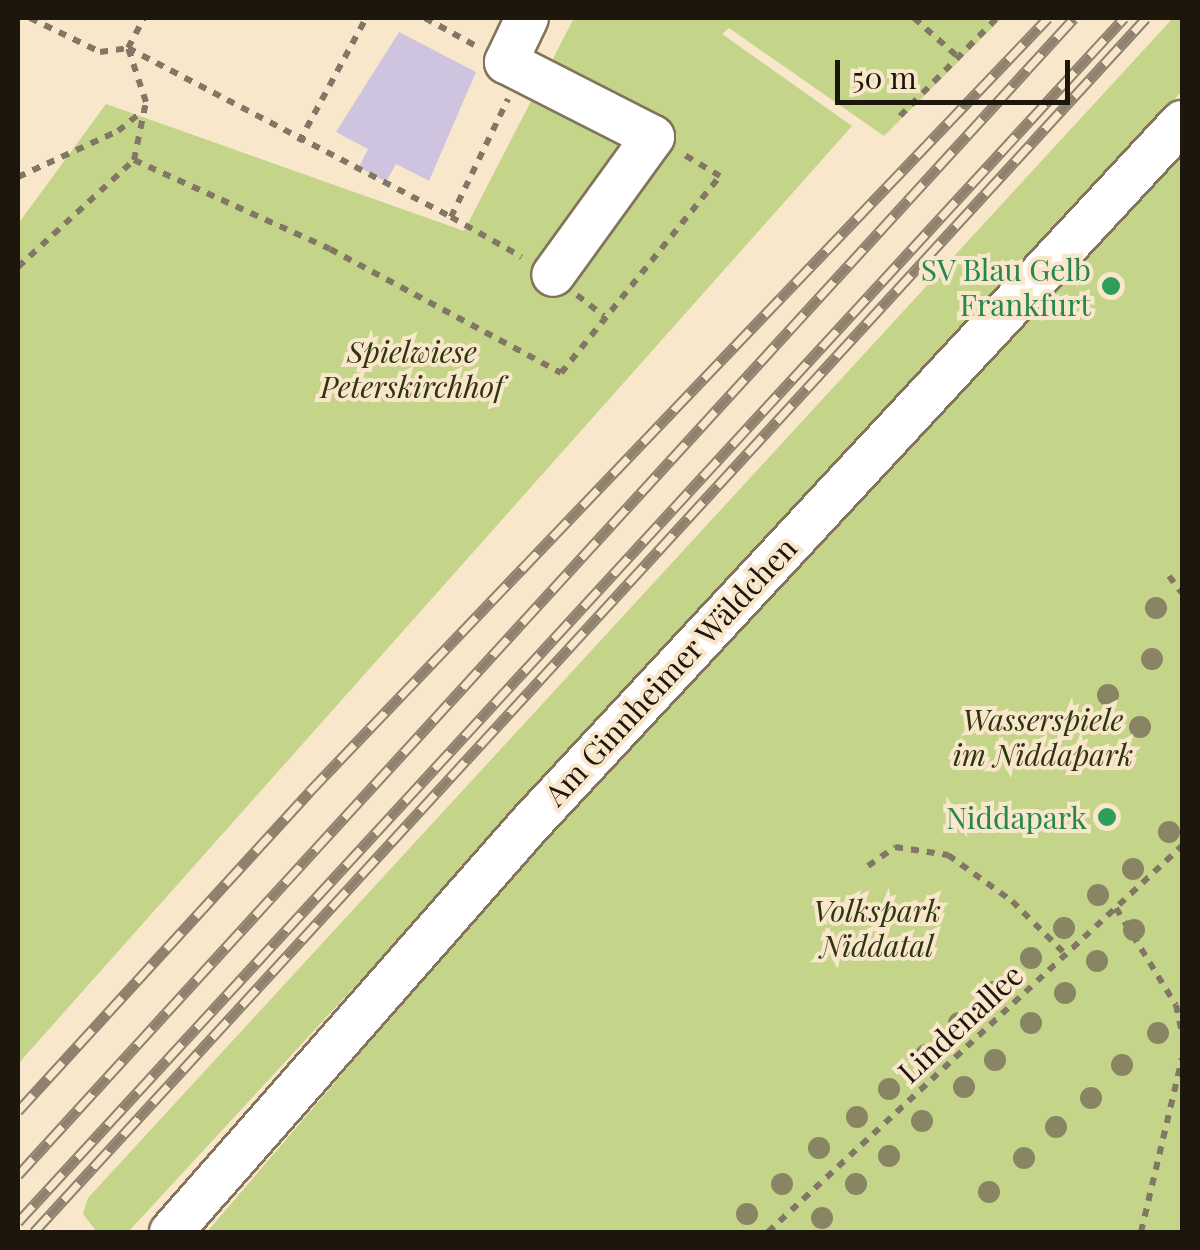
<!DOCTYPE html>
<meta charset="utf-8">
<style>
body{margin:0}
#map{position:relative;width:1200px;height:1250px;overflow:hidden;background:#f8e7cb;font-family:"Playfair Display",serif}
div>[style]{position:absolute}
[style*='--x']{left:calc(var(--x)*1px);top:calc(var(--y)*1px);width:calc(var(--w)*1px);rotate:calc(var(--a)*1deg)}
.green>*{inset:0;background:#c4d489}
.building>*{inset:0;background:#cfc4e0}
.path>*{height:6px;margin-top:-3px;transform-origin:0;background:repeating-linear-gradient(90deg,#827664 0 8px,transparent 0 16px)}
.roads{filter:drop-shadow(2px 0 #83745b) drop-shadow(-2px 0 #83745b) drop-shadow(0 2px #83745b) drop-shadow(0 -2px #83745b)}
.minor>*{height:42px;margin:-21px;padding:0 21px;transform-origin:21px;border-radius:21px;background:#fff}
.rail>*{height:11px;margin-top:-5.5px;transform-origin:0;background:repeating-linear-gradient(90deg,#f8e7cb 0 22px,#8e826f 0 44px);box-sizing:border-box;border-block:2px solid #8e826f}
.trees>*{width:22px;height:22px;margin:-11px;border-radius:50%;background:#898564}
.dots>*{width:28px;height:28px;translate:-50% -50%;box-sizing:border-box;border:5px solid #f8e7cb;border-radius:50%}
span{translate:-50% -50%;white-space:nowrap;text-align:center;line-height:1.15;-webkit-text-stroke:8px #f8e7cb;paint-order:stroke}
.leisure-label{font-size:30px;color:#27864d}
.right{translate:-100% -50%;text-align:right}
.park-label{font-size:30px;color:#2e350f;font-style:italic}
.street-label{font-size:30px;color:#1c160c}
.frame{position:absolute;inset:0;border:20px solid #1c160c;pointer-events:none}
.scale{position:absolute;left:835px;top:60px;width:235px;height:45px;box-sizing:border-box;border:5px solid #1c160c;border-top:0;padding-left:12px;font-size:30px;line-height:35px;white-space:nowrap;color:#1c160c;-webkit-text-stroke:8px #f8e7cb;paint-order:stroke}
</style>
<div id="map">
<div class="green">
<div style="clip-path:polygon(574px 18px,1002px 18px,884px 136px,729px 28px,722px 34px,852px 126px,18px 1064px,18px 224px,106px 104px,464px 231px)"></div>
<div style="clip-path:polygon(1173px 18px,1182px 18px,1182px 91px,128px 1232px,97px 1232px,83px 1214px,88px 1198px)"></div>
<div style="clip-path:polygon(1182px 138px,1182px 1232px,207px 1232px,514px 873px)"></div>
</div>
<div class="building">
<div style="clip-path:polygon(399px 32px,476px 72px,429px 181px,396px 164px,386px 182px,359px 167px,368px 149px,336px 132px)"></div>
</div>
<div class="path">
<div style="--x:30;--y:18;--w:78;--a:25.9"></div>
<div style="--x:100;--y:52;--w:28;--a:-8"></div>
<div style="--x:128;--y:48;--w:365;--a:27.6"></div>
<div style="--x:451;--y:217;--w:131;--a:-64.2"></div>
<div style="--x:425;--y:18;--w:60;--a:28.7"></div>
<div style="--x:914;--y:18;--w:60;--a:41.6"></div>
<div style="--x:900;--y:116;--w:138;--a:-45.3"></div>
<div style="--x:299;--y:142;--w:141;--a:-61.6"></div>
<div style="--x:134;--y:160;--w:215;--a:24.4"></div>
<div style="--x:330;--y:249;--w:262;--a:28.2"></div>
<div style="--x:561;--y:373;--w:253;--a:-51.1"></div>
<div style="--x:720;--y:176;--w:43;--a:-149.3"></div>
<div style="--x:18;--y:177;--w:110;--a:-24.7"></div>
<div style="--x:118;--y:131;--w:33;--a:-39"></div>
<div style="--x:451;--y:217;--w:81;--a:29.4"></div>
<div style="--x:18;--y:267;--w:158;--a:-42.7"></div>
<div style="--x:134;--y:160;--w:59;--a:-78.3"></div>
<div style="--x:146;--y:102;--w:57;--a:-108.4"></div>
<div style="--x:128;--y:48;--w:34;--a:-62"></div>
<div style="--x:577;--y:295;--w:34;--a:38"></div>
<div style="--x:1169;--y:576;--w:21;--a:53"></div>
<div style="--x:868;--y:866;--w:33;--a:-35"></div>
<div style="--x:895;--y:847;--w:54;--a:8.6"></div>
<div style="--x:948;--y:855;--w:79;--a:35.7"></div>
<div style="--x:1012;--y:901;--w:76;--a:45"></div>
<div style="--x:1116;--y:908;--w:114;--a:58.3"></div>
<div style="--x:1176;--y:1005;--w:29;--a:78"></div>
<div style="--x:768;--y:1232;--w:566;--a:-43"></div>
<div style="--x:1141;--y:1232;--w:178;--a:-76.7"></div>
</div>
<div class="roads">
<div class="minor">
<div style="--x:527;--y:18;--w:49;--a:115.5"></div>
<div style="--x:506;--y:62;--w:165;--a:27"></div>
<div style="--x:653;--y:137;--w:170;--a:125.9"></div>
<div style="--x:171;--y:1232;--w:541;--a:-48.67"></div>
<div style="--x:528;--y:826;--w:961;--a:-47.11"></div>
</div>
</div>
<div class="rail">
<div style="--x:18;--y:1111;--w:432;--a:-47.6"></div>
<div style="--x:309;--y:792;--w:1070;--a:-46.33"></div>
<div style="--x:18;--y:1175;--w:1566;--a:-47.61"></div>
<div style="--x:18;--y:1222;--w:1635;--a:-47.43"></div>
<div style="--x:34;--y:1232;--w:1646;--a:-47.51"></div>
</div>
<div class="trees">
<div style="left:1156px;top:608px"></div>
<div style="left:1152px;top:659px"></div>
<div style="left:1108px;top:695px"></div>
<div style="left:1140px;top:727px"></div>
<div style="left:1169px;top:832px"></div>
<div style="left:1133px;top:869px"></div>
<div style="left:1098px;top:895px"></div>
<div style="left:1064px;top:928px"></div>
<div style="left:1134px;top:930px"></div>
<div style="left:1031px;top:958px"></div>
<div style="left:1097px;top:961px"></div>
<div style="left:994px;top:992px"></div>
<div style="left:1065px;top:993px"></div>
<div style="left:959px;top:1023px"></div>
<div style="left:1031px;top:1023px"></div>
<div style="left:1158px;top:1033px"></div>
<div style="left:926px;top:1055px"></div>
<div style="left:995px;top:1060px"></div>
<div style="left:1122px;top:1065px"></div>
<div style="left:964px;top:1087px"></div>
<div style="left:889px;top:1089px"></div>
<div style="left:1091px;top:1098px"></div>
<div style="left:857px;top:1117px"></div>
<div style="left:922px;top:1121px"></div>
<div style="left:1056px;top:1127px"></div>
<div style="left:819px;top:1148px"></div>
<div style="left:889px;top:1156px"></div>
<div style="left:1024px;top:1158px"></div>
<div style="left:782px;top:1184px"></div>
<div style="left:856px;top:1184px"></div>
<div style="left:989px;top:1192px"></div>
<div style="left:747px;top:1214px"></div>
<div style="left:822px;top:1218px"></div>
</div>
<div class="dots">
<div style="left:1111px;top:286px;background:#2e9e5b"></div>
<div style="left:1107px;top:817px;background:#2e9e5b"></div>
</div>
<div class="leisure-label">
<span class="right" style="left:1091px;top:286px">SV Blau Gelb<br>Frankfurt</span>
<span class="right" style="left:1087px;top:817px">Niddapark</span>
</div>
<div class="park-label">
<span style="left:412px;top:368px">Spielwiese<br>Peterskirchhof</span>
<span style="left:1043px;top:736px">Wasserspiele<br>im Niddapark</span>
<span style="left:877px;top:927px">Volkspark<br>Niddatal</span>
</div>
<div class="street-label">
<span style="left:670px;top:671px;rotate:-47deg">Am Ginnheimer Wäldchen</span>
<span style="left:960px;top:1023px;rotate:-43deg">Lindenallee</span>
</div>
<div class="frame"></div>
<div class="scale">50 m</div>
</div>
